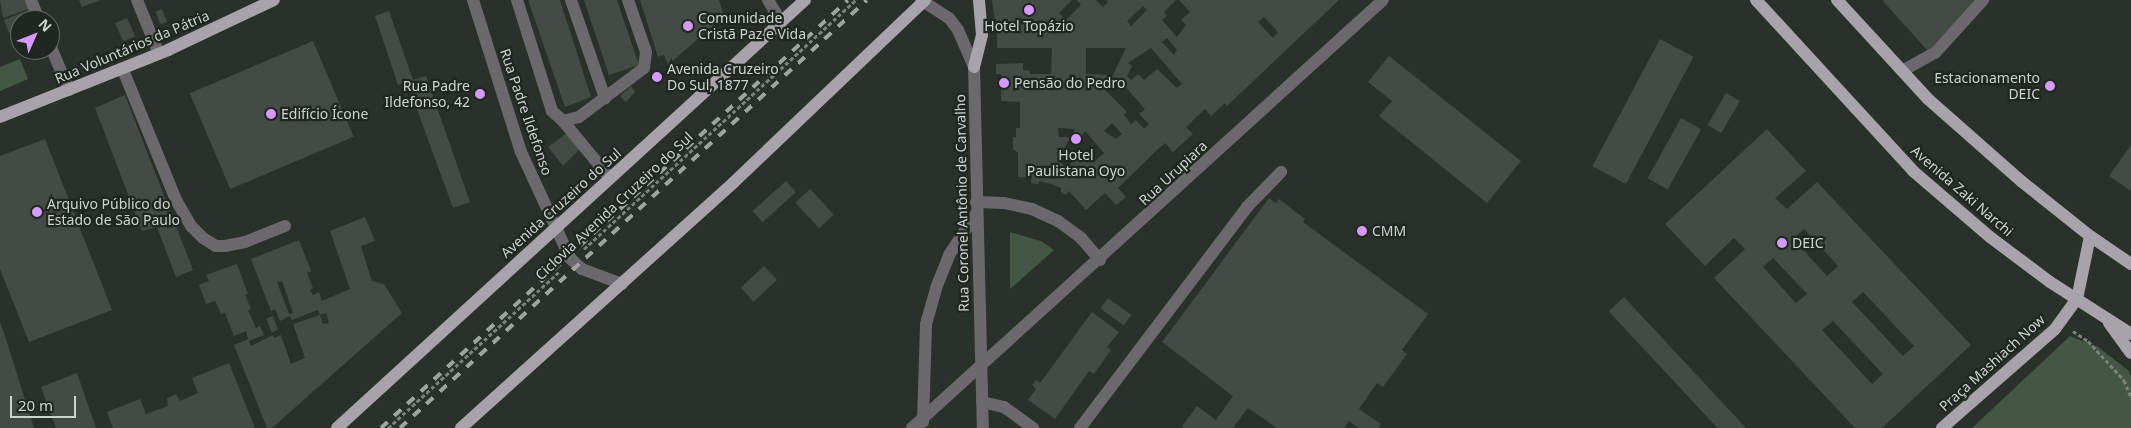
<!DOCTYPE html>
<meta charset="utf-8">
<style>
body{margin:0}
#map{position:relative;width:2131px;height:428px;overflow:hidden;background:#2a302a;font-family:"Noto Sans",sans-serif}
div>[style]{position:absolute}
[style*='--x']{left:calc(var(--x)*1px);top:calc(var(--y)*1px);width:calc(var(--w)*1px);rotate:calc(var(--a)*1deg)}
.green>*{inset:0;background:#435744}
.building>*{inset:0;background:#444a44;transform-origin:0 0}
.path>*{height:3px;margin-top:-1.5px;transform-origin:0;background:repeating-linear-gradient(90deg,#7c817c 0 4px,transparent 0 6.5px)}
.minor>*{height:12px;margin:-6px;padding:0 6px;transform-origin:6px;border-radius:6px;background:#6b696d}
.major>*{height:12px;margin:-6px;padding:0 6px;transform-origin:6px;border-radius:6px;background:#a8a3ab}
.rail>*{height:4px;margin-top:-2px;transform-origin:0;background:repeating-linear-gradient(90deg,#9fa49f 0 9px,transparent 0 18px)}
.dots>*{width:14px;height:14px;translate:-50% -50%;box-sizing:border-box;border:2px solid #202620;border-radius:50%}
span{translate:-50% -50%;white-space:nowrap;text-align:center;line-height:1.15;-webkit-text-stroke:4.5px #202620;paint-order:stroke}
.poi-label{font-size:14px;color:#cfd3cf}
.left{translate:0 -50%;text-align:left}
.right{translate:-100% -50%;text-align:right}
.street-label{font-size:14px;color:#cfd3cf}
.north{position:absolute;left:10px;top:10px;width:50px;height:50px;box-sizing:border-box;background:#202620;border:1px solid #666b66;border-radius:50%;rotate:46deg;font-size:14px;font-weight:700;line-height:20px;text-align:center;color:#cfd3cf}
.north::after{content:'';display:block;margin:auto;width:18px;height:22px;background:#d69bfa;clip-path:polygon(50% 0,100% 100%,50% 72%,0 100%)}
.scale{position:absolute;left:10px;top:396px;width:66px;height:22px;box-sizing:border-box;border:2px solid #cfd3cf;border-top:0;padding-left:6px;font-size:15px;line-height:18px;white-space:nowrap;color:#cfd3cf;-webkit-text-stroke:4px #202620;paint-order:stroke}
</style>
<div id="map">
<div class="green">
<div style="clip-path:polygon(20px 59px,28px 79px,0 91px,0 67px)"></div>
<div style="clip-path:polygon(1010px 232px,1041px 241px,1054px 250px,1010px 289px)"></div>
<div style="clip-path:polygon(2070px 336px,2098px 347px,2128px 370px,2131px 376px,2131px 428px,1972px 428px)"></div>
</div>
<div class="building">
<div style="clip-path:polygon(0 0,29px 0,32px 8px,3px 18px)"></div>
<div style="clip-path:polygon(79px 0,101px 0,82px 7px)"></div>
<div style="clip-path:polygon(528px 0,560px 0,591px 97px,565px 107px)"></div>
<div style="clip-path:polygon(584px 0,617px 0,639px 65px,609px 75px)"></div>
<div style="clip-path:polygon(640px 0,719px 0,724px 16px,668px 65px,664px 55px,658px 57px)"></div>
<div style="clip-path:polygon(evenodd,992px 0,1072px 0,1059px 13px,1066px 20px,1081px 5px,1077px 0,1096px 0,1103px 7px,1108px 2px,1106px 0,1176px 0,1164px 12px,1167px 16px,1162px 20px,1177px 37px,1186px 25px,1181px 20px,1190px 12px,1179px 0,1339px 0,1227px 106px,1225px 103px,1211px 116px,1205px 109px,1186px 127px,1193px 134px,1173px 152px,1165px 143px,1157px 150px,1118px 188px,1126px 197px,1116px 205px,1105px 193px,1086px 210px,1069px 191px,1066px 195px,1061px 192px,1061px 188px,1051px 184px,1039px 181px,1038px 184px,1031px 183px,1031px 178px,1018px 177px,1018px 153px,1013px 149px,1013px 137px,1016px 137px,1016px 128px,1020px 128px,1020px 102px,1001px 101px,1001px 74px,996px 74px,996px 64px,1023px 63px,1023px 70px,1030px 71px,1030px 74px,1051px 74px,1052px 48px,997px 48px,997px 21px,995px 21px,992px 0,1143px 6px,1147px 10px,1131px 26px,1127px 21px,1143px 6px,992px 0,1264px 17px,1278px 32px,1273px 38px,1258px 22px,1264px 17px,992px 0,1167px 38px,1177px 50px,1174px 55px,1162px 42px,1167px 38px,992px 0,1086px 48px,1126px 48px,1113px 75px,1086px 74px,1086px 48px,992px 0,1151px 48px,1182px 84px,1177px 88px,1157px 69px,1144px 80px,1138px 74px,1131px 80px,1127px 76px,1132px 66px,1128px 63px,1151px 48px,992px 0,1110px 80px,1119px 91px,1123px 84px,1145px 109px,1139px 114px,1149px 124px,1144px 129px,1136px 120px,1131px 124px,1124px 115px,1127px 112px,1105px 90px,1110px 80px,992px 0,1112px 123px,1122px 134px,1116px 139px,1104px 131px,1112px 123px,992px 0,1058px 128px,1075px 129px,1072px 136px,1080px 140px,1085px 131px,1104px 153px,1094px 162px,1081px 147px,1076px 151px,1081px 156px,1066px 167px,1060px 162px,1062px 153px,1070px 137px,1059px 137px,1058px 128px)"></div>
<div style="clip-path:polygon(1882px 0,1977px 0,1928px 51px)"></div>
<div style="left:162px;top:9px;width:14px;height:7px;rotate:69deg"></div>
<div style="clip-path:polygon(29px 10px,33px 20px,20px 20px,20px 29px,9px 33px,4px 20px)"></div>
<div style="clip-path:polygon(389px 11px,413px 80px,426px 76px,470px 202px,453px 208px,407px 82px,398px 85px,375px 16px)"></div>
<div style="left:127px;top:18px;width:20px;height:13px;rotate:66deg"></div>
<div style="left:1660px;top:39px;width:38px;height:144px;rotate:28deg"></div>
<div style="left:313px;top:41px;width:104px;height:134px;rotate:67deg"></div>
<div style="clip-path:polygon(1389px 56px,1521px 161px,1487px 203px,1379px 116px,1392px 101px,1368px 82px)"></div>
<div style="clip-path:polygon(631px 86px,635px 92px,626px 102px,620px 96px)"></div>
<div style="left:1726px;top:93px;width:16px;height:37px;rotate:30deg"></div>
<div style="clip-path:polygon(125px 95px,193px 270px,176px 277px,157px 227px,142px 231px,95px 108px)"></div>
<div style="left:1681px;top:118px;width:23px;height:69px;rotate:29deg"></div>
<div style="clip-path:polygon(evenodd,1767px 129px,1806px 171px,1775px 198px,1787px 209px,1817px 182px,1971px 345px,1882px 428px,1855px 428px,1714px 278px,1745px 249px,1734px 238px,1705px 266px,1665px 224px,1767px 129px,1804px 229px,1838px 266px,1827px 276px,1793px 239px,1804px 229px,1767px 129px,1773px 258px,1807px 294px,1796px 303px,1763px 267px,1773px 258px,1767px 129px,1863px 292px,1914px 346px,1903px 356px,1852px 302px,1863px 292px,1767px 129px,1833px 321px,1883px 374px,1872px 384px,1822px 330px,1833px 321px)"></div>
<div style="clip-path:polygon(567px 133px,580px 149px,563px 166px,548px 147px)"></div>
<div style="clip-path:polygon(45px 139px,112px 310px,29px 342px,0 269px,0 156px)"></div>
<div style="clip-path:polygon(2131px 145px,2131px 191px,2109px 176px)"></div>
<div style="left:786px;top:181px;width:15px;height:45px;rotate:48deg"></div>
<div style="left:810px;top:189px;width:35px;height:20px;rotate:47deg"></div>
<div style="clip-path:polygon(1269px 198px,1276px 203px,1279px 199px,1305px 219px,1303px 222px,1428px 314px,1402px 350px,1407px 354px,1383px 387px,1377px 383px,1359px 409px,1381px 424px,1378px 428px,1359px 428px,1349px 421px,1344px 428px,1277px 428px,1248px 408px,1233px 428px,1181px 428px,1197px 406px,1216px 420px,1233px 396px,1162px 342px)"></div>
<div style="clip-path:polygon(evenodd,365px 217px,375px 241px,361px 246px,372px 281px,384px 284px,402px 313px,272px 428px,267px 428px,234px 345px,248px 339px,246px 331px,234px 336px,225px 313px,221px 314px,215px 301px,206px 304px,199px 285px,209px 281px,206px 275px,237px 264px,248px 294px,245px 295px,251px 309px,248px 310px,256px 328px,260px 326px,264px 335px,249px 341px,251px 346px,273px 335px,274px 338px,281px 335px,291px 364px,305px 358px,293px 324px,320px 315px,318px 310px,292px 320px,290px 316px,280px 321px,275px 309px,271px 311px,251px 259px,299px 240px,311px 271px,307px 273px,313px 288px,310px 290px,313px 295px,319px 292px,322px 301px,350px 289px,330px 231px,365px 217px,282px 281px,293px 313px,289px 314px,277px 282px,282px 281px,365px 217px,326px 313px,329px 323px,323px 324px,320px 315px,326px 313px)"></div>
<div style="left:764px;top:266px;width:19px;height:32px;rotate:47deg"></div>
<div style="left:1624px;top:297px;width:179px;height:21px;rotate:47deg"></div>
<div style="left:1108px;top:298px;width:29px;height:13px;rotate:36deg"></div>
<div style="clip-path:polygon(1092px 312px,1119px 332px,1107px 347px,1111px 350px,1094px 374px,1089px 371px,1055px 419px,1028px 400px,1036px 389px,1032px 385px,1036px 380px,1040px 383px)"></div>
<div style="left:273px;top:316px;width:15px;height:7px;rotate:70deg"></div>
<div style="clip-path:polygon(0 322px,5px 336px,34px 428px,0 428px)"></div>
<div style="clip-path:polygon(229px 363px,255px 428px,113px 428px,107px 412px,140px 399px,146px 414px,168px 406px,167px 398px,176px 394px,180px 401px,198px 393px,192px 378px)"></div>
<div style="clip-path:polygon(77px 373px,96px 428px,56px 428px,41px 387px)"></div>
</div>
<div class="path">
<div style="--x:584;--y:249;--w:369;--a:-42.5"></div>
<div style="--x:2073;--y:331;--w:18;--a:34"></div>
<div style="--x:2088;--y:341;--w:53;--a:47.3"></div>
<div style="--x:2124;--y:380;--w:18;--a:68"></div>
<div style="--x:388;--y:428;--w:231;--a:-42.4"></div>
</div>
<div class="minor">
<div style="--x:31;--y:0;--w:22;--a:68"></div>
<div style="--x:137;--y:0;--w:58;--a:67.8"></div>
<div style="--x:473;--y:0;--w:159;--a:72.5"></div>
<div style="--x:521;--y:152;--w:117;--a:65.2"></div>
<div style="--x:570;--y:258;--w:16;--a:43"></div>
<div style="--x:582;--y:269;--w:43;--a:20.6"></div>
<div style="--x:517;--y:0;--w:116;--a:72.5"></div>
<div style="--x:552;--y:111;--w:15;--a:42"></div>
<div style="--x:563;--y:121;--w:16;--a:-14"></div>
<div style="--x:579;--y:117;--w:81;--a:-37"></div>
<div style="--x:644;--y:68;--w:16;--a:-83"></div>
<div style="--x:646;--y:52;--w:55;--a:-109.1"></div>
<div style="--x:571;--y:0;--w:104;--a:70.9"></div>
<div style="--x:768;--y:0;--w:26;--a:59"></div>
<div style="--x:921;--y:0;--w:33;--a:33"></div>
<div style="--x:949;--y:18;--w:15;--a:53"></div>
<div style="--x:958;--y:30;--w:40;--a:66.6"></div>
<div style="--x:974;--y:67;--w:361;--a:88.6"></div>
<div style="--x:50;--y:45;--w:49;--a:67.1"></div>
<div style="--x:123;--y:70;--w:140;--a:67.8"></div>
<div style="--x:176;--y:200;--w:30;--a:60"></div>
<div style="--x:191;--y:226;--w:17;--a:45"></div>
<div style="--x:203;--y:238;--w:15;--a:32"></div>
<div style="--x:216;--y:246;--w:9;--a:0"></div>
<div style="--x:225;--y:246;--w:20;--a:-11"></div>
<div style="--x:245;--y:242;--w:43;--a:-21.8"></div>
<div style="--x:1902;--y:71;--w:38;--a:-29"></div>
<div style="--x:1935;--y:53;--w:72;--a:-47.8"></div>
<div style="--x:563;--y:121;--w:74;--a:50.5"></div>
<div style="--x:976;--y:202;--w:28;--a:2"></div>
<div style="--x:1004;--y:203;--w:29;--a:12"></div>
<div style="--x:1032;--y:209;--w:29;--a:25"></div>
<div style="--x:1058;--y:221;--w:29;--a:36"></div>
<div style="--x:1081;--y:238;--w:29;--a:49"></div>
<div style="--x:982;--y:402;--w:23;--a:13"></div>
<div style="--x:1004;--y:407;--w:36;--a:36"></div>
<div style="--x:923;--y:422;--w:98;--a:-88.2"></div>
<div style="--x:926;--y:324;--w:37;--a:-74"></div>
<div style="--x:936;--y:288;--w:35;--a:-68"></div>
<div style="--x:949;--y:255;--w:49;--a:-56.6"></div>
<div style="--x:912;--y:428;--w:636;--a:-42.26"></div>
<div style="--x:1080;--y:428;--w:277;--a:-52.9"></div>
<div style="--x:1247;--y:207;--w:49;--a:-45.8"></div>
</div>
<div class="major">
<div style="--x:1756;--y:0;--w:232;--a:47.4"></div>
<div style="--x:1913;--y:171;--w:101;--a:40.6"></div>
<div style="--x:1990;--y:237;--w:75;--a:36.9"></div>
<div style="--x:2050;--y:282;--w:96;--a:32.7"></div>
<div style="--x:1837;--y:0;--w:134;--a:47.4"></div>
<div style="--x:1928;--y:99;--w:124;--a:41.4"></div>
<div style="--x:2021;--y:181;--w:88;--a:38.6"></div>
<div style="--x:2090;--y:236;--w:50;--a:34.3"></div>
<div style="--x:974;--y:67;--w:33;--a:-76"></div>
<div style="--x:982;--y:35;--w:35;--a:-95"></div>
<div style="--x:0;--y:117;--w:181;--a:-21.7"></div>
<div style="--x:168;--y:50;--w:117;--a:-25.3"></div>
<div style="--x:2109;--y:323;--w:37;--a:54"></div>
<div style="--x:337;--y:428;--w:634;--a:-42.44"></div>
<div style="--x:461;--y:428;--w:366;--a:-42"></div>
<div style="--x:733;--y:183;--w:265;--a:-43.6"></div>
<div style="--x:1942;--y:428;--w:150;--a:-41.2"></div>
<div style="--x:2055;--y:329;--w:37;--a:-54"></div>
<div style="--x:2077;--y:299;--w:64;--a:-78.3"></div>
</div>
<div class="rail">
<div style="--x:381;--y:428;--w:633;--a:-42.5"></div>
<div style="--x:400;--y:428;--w:633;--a:-42.5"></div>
</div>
<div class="dots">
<div style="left:1029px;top:10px;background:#d69bfa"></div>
<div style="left:688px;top:26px;background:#d69bfa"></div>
<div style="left:657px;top:77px;background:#d69bfa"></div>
<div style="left:1004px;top:83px;background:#d69bfa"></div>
<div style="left:2050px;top:86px;background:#d69bfa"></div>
<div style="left:480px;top:94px;background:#d69bfa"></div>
<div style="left:271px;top:114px;background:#d69bfa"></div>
<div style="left:1076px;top:139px;background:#d69bfa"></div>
<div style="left:37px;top:212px;background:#d69bfa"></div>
<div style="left:1362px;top:231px;background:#d69bfa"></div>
<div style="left:1782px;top:243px;background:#d69bfa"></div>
</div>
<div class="poi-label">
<span class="left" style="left:698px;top:26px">Comunidade<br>Cristã Paz e Vida</span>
<span style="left:1029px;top:26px">Hotel Topázio</span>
<span class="left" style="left:667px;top:77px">Avenida Cruzeiro<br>Do Sul, 1877</span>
<span class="right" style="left:2040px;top:86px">Estacionamento<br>DEIC</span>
<span class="left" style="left:1014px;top:83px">Pensão do Pedro</span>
<span class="right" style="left:470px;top:94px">Rua Padre<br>Ildefonso, 42</span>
<span class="left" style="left:281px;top:114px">Edifício Ícone</span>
<span style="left:1076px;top:163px">Hotel<br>Paulistana Oyo</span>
<span class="left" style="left:47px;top:212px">Arquivo Público do<br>Estado de São Paulo</span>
<span class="left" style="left:1372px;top:231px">CMM</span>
<span class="left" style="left:1792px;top:243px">DEIC</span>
</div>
<div class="street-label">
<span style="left:132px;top:47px;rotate:-23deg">Rua Voluntários da Pátria</span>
<span style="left:526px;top:112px;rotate:71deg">Rua Padre Ildefonso</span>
<span style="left:1173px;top:173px;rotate:-43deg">Rua Urupiara</span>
<span style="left:1962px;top:191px;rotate:41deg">Avenida Zaki Narchi</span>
<span style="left:561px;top:203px;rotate:-42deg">Avenida Cruzeiro do Sul</span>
<span style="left:962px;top:203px;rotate:-91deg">Rua Coronel Antônio de Carvalho</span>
<span style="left:614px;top:206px;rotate:-43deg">Ciclovia Avenida Cruzeiro do Sul</span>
<span style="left:1992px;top:363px;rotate:-42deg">Praça Mashiach Now</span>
</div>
<div class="north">N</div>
<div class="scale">20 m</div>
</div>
